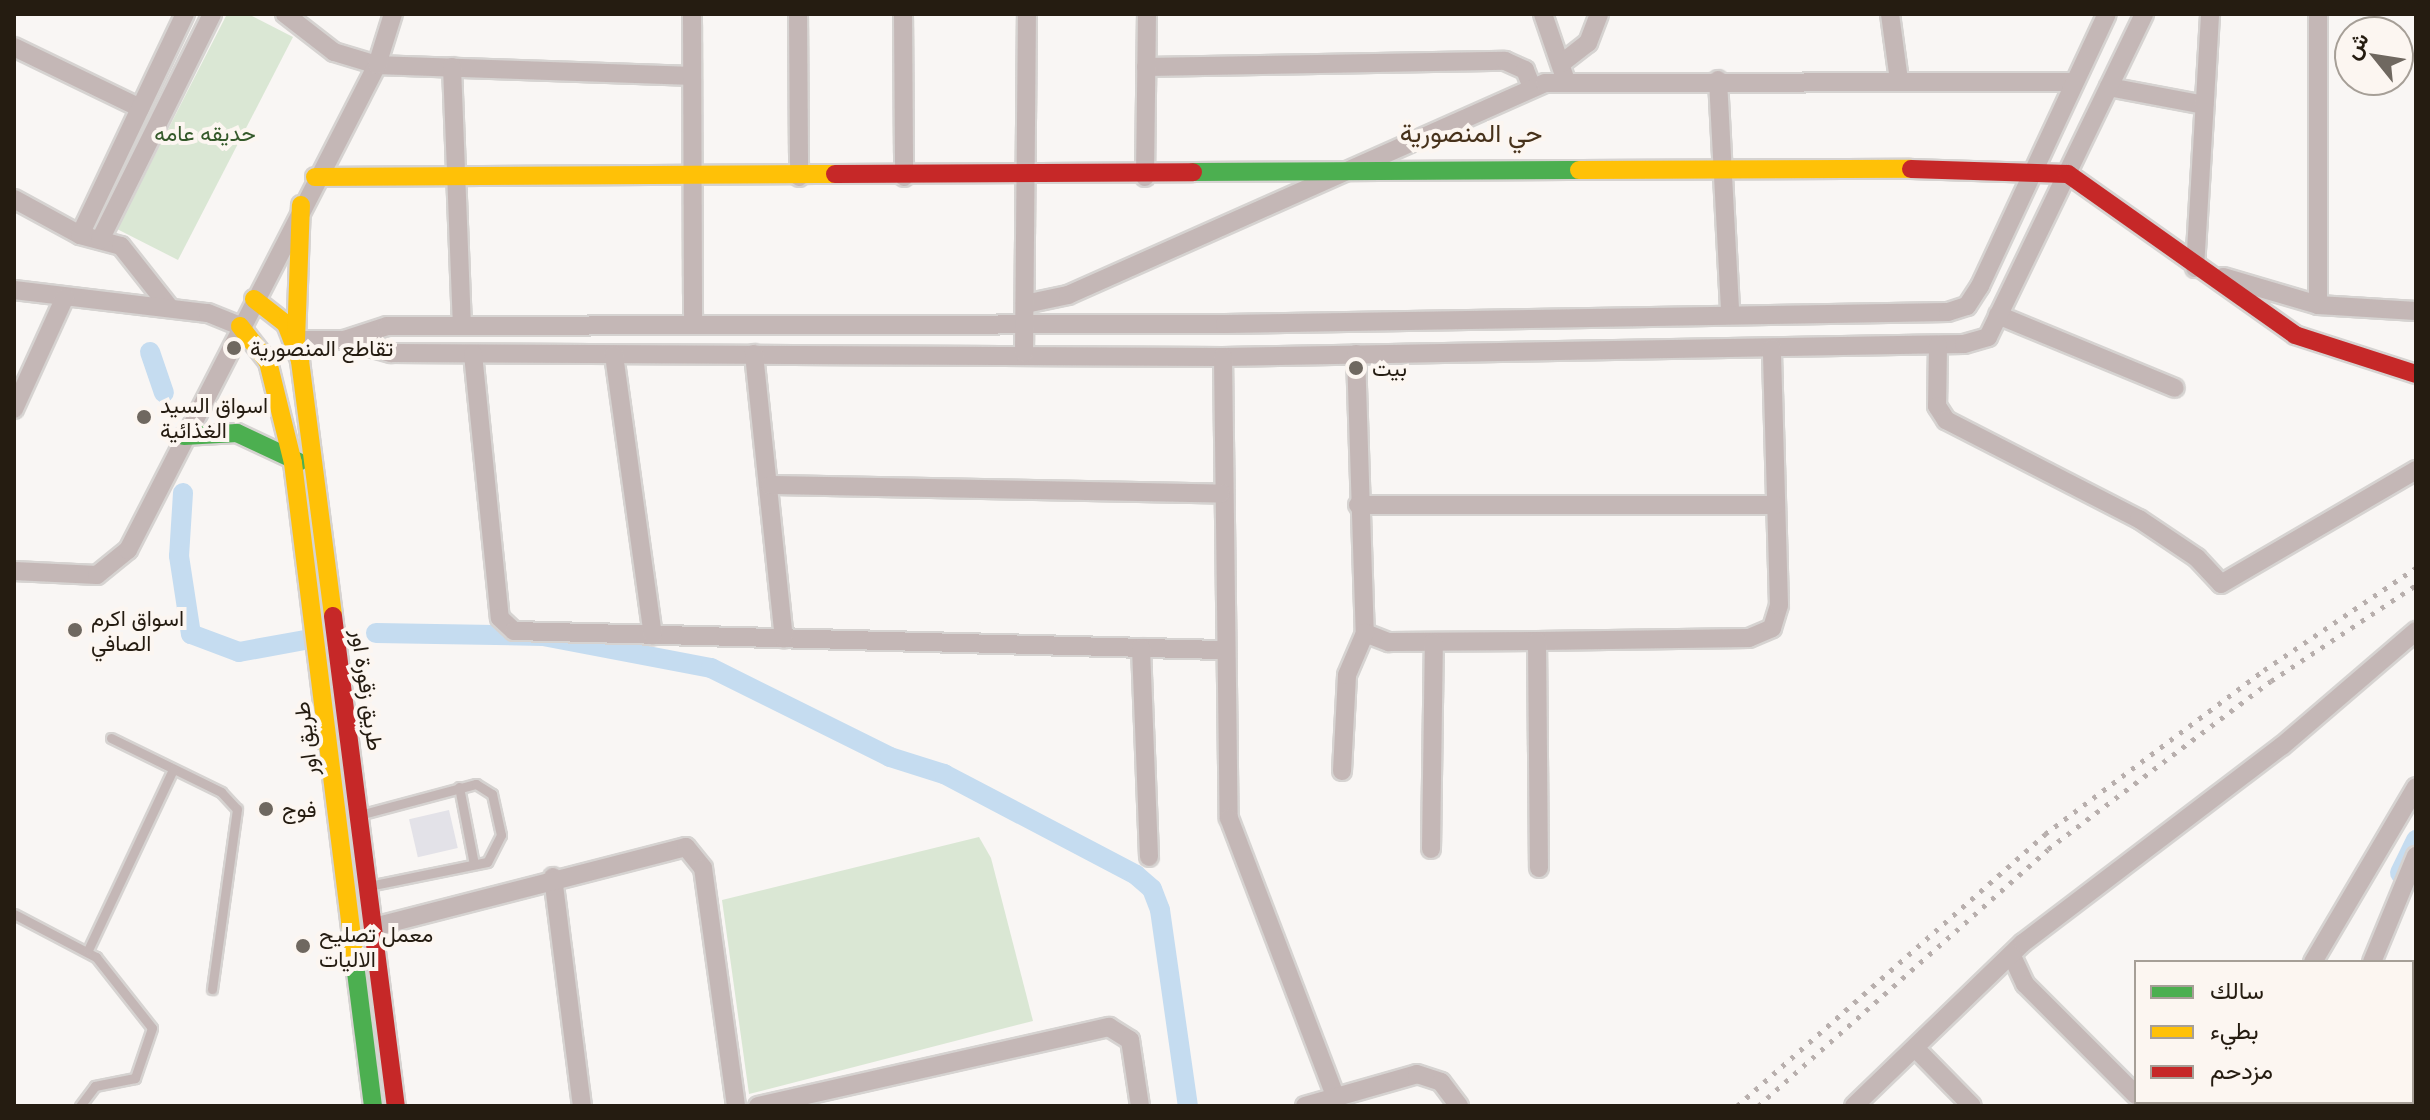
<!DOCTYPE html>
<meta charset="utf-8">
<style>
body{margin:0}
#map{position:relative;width:2430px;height:1120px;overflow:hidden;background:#f9f6f4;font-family:"Open Sans",Vazirmatn,sans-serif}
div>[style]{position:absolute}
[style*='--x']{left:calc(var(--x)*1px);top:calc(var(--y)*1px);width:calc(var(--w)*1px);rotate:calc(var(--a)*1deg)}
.green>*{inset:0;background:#dae7d4}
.canal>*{height:20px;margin:-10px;padding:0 10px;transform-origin:10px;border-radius:10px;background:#c5dcf0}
.building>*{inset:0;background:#e3e2e8;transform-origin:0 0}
.roads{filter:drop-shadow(2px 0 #d6d3d1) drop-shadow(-2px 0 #d6d3d1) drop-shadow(0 2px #d6d3d1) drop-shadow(0 -2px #d6d3d1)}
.lane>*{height:9px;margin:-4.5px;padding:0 4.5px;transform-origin:4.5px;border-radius:4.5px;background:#c4b7b6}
.street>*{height:18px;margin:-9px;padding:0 9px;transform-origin:9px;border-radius:9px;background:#c4b7b6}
.fast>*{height:18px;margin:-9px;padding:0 9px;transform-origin:9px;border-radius:9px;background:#4caf50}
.slow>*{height:18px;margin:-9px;padding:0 9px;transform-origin:9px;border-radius:9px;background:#ffc107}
.jam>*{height:18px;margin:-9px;padding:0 9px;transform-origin:9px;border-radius:9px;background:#c62828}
.rail>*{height:5px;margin-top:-2.5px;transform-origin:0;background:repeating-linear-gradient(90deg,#b8afad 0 4px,transparent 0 12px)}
.dots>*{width:22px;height:22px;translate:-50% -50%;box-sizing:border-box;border:4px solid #fcf6f1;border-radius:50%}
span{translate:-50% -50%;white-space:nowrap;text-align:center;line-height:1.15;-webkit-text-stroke:8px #fcf6f1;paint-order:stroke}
.park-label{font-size:22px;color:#34592a}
.poi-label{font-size:22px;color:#251c11}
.left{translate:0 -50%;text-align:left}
.street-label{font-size:22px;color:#251c11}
.quarter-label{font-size:26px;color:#47321b}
.frame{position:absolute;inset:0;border:16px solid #251c11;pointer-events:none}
.legend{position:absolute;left:2134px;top:960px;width:280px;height:144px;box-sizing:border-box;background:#fcf6f1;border:2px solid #a69f97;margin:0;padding:10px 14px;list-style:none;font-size:24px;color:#251c11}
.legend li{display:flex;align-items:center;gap:16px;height:40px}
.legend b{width:40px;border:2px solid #a69f97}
.north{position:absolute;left:2334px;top:16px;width:80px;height:80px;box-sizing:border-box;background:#fcf6f1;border:2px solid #a69f97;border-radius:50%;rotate:300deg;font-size:22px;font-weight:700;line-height:32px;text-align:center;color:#251c11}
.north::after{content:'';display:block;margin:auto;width:28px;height:36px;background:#6f6860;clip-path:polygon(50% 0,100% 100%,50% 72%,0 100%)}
</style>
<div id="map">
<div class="green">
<div style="clip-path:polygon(227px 14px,248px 14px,293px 37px,178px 260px,117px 229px)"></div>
<div style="clip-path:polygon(979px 837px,991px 858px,1033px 1021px,749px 1094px,722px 900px)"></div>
</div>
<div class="canal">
<div style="--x:150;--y:352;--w:43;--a:71.1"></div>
<div style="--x:183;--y:493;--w:63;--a:93.6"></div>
<div style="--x:179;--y:556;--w:79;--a:81.3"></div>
<div style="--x:191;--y:634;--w:51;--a:20.6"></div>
<div style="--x:239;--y:652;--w:67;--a:-10.3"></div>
<div style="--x:376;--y:633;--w:167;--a:1"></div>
<div style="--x:543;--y:636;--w:171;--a:10.8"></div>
<div style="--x:711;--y:668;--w:200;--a:26.4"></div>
<div style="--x:890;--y:757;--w:57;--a:17.5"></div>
<div style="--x:944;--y:774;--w:217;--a:27.7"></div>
<div style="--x:1136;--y:875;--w:21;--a:41"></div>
<div style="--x:1152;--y:889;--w:22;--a:69"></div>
<div style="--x:1160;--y:910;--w:198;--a:81.9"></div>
<div style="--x:2400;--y:873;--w:37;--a:-64"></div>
<div style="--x:2256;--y:1106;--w:5;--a:-53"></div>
</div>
<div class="building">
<div style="left:449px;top:810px;width:39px;height:41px;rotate:77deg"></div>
</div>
<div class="roads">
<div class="lane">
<div style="--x:111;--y:738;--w:123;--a:26.1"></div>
<div style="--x:221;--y:792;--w:23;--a:47"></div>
<div style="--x:237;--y:809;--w:182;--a:97.9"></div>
<div style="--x:459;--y:787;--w:78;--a:79"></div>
<div style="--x:363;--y:814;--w:117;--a:-14.9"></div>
<div style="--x:476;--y:784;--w:19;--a:32"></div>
<div style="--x:492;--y:794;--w:42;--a:77.6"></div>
<div style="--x:501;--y:835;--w:30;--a:117"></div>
<div style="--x:487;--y:862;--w:120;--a:168.5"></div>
<div style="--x:14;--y:914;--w:93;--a:27.7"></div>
<div style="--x:96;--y:957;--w:90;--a:51.7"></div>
<div style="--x:152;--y:1028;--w:53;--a:108.8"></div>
<div style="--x:135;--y:1078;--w:41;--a:168.7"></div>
<div style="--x:95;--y:1086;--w:25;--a:127"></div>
<div style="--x:88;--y:950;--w:200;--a:-64.8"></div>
</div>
<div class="street">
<div style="--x:285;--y:14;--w:62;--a:37.8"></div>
<div style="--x:334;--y:52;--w:45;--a:16.8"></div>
<div style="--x:377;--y:65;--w:315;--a:2"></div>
<div style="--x:692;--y:14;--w:311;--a:89.8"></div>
<div style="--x:798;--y:14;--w:163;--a:89.6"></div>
<div style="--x:903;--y:14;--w:163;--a:89.6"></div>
<div style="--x:1543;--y:14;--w:71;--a:71.1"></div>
<div style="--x:1890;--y:14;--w:68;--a:82.3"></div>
<div style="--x:14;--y:47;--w:140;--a:25.8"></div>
<div style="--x:1562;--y:63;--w:33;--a:-38"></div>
<div style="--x:1588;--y:43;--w:31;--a:-69"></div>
<div style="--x:452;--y:67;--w:259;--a:87.8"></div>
<div style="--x:1146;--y:67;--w:359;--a:-1"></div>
<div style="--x:1505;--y:61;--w:22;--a:24"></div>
<div style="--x:1525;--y:70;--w:18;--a:68"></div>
<div style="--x:1718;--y:80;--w:232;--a:87"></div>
<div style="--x:2109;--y:87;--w:97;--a:10.7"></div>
<div style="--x:1145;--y:177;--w:163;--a:-89.3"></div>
<div style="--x:14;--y:199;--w:75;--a:28.6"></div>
<div style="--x:80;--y:235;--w:42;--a:15"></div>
<div style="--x:121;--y:246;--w:79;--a:51.7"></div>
<div style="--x:80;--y:235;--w:245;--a:-64.6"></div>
<div style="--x:100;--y:240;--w:252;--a:-63.6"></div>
<div style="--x:2195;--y:268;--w:254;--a:-86.6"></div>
<div style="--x:2223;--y:277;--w:99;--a:16.4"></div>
<div style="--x:2318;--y:305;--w:98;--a:3.5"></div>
<div style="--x:14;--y:290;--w:195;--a:6.8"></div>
<div style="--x:208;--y:313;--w:35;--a:22"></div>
<div style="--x:1025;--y:304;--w:44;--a:-11.8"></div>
<div style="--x:1068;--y:295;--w:522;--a:-23.96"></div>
<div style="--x:1545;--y:83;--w:529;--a:-0.11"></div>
<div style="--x:2318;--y:305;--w:291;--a:-90"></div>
<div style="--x:1998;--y:315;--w:191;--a:22.4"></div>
<div style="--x:296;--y:340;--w:48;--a:0"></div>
<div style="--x:344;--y:340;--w:45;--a:-18"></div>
<div style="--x:387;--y:326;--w:838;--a:-0.14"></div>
<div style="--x:1225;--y:324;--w:723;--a:-0.95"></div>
<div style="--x:1948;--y:312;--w:20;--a:-18"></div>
<div style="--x:1967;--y:306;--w:24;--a:-57"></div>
<div style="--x:1980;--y:286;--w:300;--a:-65"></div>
<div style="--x:344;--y:340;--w:49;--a:15.5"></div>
<div style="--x:391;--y:353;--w:832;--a:0.28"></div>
<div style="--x:1223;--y:357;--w:741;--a:-1.01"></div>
<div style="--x:1964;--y:344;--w:25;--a:-16"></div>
<div style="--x:1988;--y:337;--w:359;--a:-64.2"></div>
<div style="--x:1938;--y:345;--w:61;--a:90.9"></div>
<div style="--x:1937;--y:406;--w:17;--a:57"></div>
<div style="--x:1946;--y:420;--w:217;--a:27.2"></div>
<div style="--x:2139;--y:519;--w:70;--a:33.9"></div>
<div style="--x:2197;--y:558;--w:35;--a:47"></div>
<div style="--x:2221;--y:584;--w:226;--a:-30.3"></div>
<div style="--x:1024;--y:353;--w:339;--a:-89.5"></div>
<div style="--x:473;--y:354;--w:265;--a:84.2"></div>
<div style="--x:500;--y:618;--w:19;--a:43"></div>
<div style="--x:514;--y:631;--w:709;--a:1.54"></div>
<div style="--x:754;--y:354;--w:286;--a:84"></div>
<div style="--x:1356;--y:354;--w:279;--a:88.2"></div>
<div style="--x:1365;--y:633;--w:26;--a:21"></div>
<div style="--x:1389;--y:642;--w:148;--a:-0.4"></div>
<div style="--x:1537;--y:641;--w:212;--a:-0.8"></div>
<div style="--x:1749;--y:638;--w:25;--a:-23"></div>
<div style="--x:1772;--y:628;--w:24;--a:-73"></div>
<div style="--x:1779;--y:605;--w:257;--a:-91.6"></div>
<div style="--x:614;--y:355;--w:283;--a:82.1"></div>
<div style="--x:1223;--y:357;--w:461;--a:89.3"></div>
<div style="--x:1229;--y:818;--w:298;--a:69.1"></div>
<div style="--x:14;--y:409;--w:123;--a:-65.5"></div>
<div style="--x:770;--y:485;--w:451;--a:1.1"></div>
<div style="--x:1358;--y:505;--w:418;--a:0"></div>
<div style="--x:14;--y:571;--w:83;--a:2.8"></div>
<div style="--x:97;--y:575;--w:40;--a:-39"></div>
<div style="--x:128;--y:550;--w:545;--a:-62.82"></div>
<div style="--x:377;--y:65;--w:53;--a:-72.6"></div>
<div style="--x:1537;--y:641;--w:227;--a:89.5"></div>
<div style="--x:1141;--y:648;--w:209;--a:87.8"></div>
<div style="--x:1342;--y:771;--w:96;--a:-87"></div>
<div style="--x:1347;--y:675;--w:46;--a:-66.8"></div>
<div style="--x:1431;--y:849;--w:207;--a:-89.2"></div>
<div style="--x:553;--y:877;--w:231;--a:82.8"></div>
<div style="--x:374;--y:927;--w:322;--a:-14.4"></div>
<div style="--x:686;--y:847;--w:27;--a:51"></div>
<div style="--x:703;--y:868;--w:240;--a:82.1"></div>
<div style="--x:2012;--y:956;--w:31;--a:65"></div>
<div style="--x:2025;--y:984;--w:157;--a:45"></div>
<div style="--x:2313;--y:962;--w:203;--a:-59.5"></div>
<div style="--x:2372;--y:962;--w:115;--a:-67.5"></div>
<div style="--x:2412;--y:1011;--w:4;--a:14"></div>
<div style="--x:1915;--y:1048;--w:81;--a:45.5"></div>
<div style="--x:758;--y:1106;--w:360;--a:-12.7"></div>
<div style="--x:1109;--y:1027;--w:25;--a:32"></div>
<div style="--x:1130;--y:1040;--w:67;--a:81.4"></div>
<div style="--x:1305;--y:1106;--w:116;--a:-15.9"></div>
<div style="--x:1417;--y:1074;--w:25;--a:18"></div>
<div style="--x:1441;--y:1082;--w:30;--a:53"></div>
<div style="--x:1854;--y:1106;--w:235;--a:-44"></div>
<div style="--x:2023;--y:943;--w:325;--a:-37.3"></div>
<div style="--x:2282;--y:746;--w:177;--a:-40.6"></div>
<div style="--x:2219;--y:1106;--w:5;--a:-53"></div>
<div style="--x:2271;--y:1106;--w:6;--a:-45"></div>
</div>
<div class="fast">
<div style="--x:1193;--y:172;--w:386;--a:-0.3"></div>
<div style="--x:184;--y:436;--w:53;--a:-3.2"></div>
<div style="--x:237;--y:433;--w:68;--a:25.1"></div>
<div style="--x:354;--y:956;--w:151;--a:82.8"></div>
</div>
<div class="slow">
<div style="--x:1579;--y:170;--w:332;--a:-0.2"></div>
<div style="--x:315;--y:177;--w:520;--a:-0.33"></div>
<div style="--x:254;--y:299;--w:41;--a:38"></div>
<div style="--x:286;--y:324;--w:40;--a:69"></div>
<div style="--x:300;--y:361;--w:257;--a:82.6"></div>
<div style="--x:240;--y:326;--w:46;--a:52.1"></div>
<div style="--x:268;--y:362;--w:104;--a:76.1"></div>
<div style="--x:293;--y:463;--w:497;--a:82.9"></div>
<div style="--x:296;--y:340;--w:135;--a:-87.9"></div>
</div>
<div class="jam">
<div style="--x:1911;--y:169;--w:157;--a:1.8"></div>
<div style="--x:2068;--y:174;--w:278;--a:35.3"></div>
<div style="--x:2295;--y:335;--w:127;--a:17.9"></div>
<div style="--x:835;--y:174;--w:358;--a:-0.3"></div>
<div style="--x:333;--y:616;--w:494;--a:82.7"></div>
</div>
</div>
<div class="rail">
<div style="--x:1737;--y:1106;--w:411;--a:-41.4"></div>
<div style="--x:2045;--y:834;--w:274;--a:-36.8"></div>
<div style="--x:2264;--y:670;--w:183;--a:-33.9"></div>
<div style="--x:1758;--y:1106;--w:387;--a:-41.5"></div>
<div style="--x:2048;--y:849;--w:279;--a:-37"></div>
<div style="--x:2271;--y:681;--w:174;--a:-33.5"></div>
</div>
<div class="dots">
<div style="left:234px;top:348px;background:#6f6860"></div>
<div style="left:1356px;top:368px;background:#6f6860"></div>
<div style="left:144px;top:417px;background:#6f6860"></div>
<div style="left:75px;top:630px;background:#6f6860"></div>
<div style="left:266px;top:809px;background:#6f6860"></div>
<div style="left:303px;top:946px;background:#6f6860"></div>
</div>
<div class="park-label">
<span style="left:205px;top:133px">حديقه عامه</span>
</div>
<div class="poi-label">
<span class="left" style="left:250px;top:348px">تقاطع المنصورية</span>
<span class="left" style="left:1372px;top:368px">بيت</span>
<span class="left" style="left:160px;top:417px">اسواق السيد<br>الغذائية</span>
<span class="left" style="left:91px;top:630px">اسواق اكرم<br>الصافي</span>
<span class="left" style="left:282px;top:809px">فوج</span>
<span class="left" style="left:319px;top:946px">معمل تصليح<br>الاليات</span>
</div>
<div class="street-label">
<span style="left:368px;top:690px;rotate:82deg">طريق زقورة اور</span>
<span style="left:305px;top:739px;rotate:-97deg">طريق اور</span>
</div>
<div class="quarter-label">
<span style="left:1471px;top:133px">حي المنصورية</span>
</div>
<div class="frame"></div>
<ul class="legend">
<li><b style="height:10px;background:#4caf50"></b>سالك</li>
<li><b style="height:10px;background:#ffc107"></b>بطيء</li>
<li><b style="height:10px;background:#c62828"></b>مزدحم</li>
</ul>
<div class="north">ش</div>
</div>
